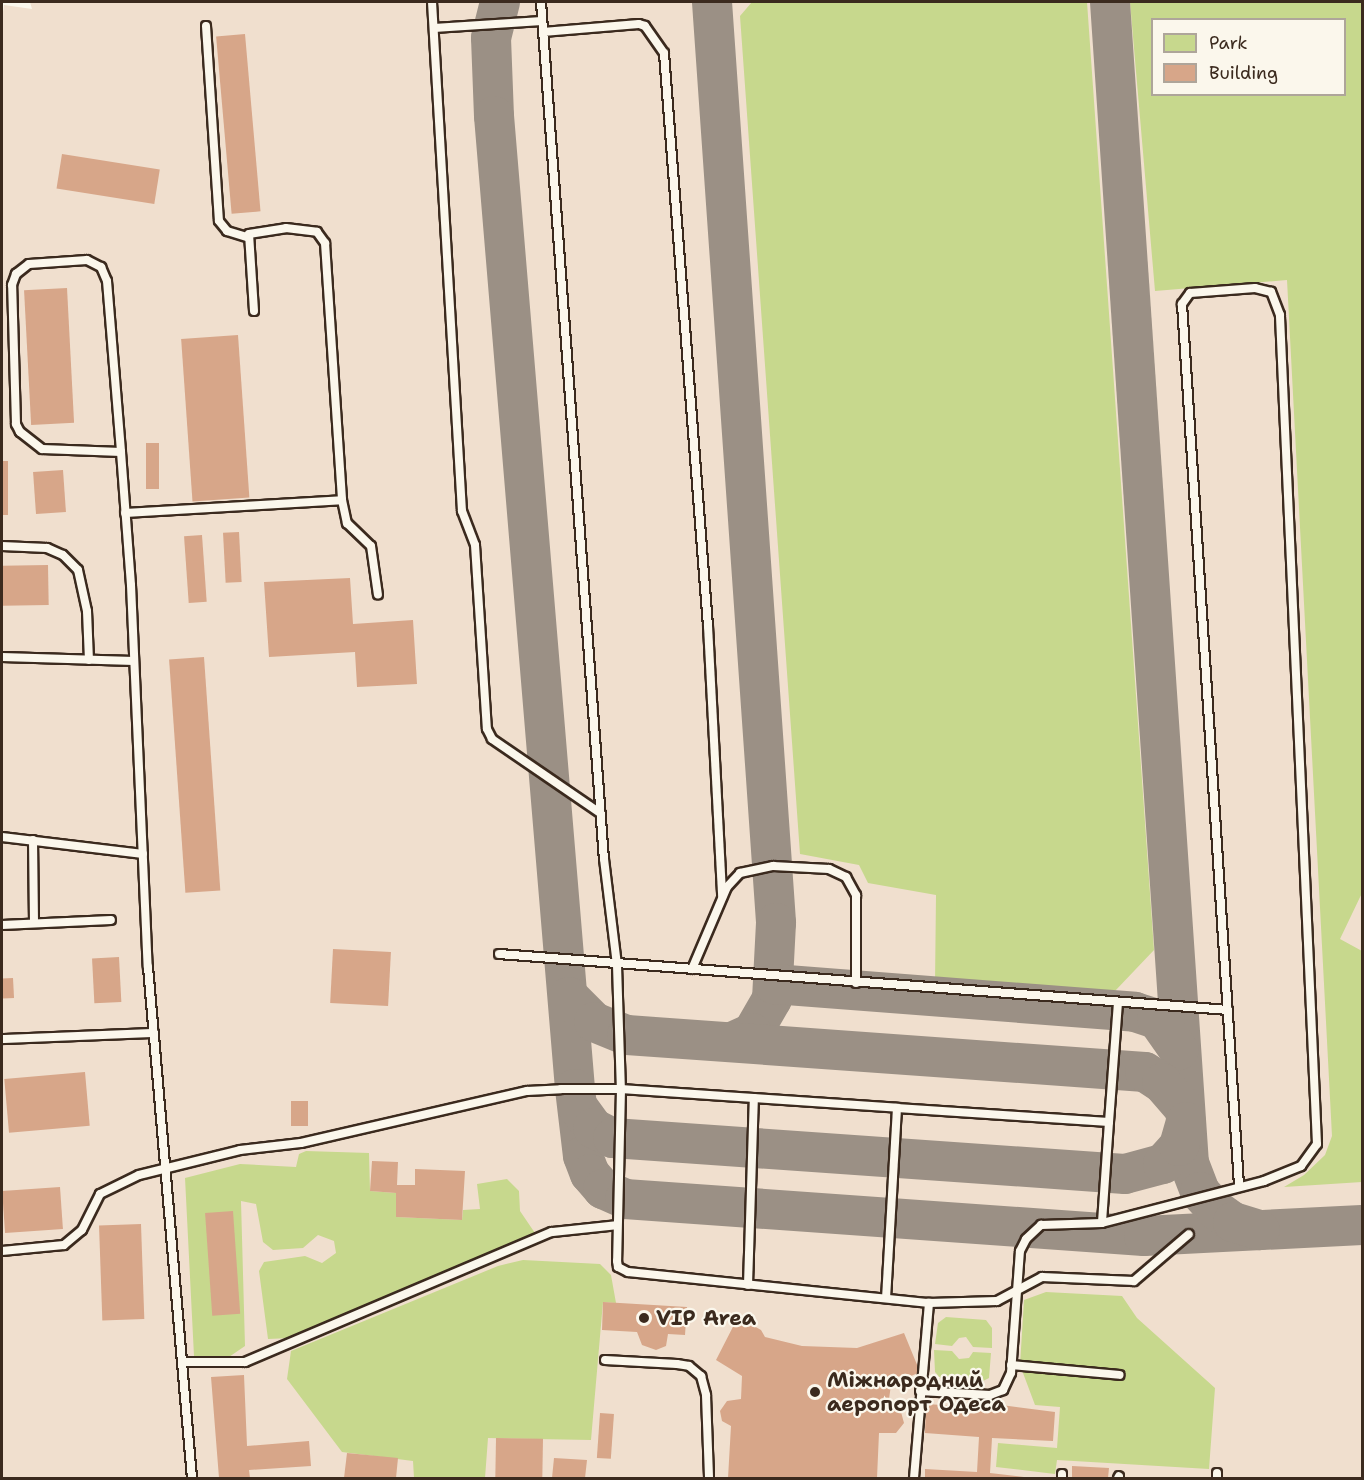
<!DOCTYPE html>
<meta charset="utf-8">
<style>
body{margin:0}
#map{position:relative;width:1364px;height:1480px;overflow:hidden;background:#fbf7ec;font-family:"Shantell Sans",sans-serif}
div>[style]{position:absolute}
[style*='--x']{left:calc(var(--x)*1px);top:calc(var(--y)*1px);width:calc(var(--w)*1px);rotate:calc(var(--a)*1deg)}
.built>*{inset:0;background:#f0dfce}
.green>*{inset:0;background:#c7d88d}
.taxiway>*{height:40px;margin:-20px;padding:0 20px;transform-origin:20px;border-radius:20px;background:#9b9085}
.building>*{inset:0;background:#d7a689;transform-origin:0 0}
.roads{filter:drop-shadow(2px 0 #3b2a1e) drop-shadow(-2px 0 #3b2a1e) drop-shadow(0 2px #3b2a1e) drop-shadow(0 -2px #3b2a1e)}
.lane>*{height:8px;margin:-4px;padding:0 4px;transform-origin:4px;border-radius:4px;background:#fbf7ec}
.dots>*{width:16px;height:16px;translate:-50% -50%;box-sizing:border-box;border:3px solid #fbf7ec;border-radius:50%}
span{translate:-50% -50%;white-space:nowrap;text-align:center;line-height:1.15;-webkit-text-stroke:4.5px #fbf7ec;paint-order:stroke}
.poi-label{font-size:21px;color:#3b2a1e;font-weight:700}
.left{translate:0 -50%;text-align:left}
.frame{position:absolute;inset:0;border:3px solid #3b2a1e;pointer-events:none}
.legend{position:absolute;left:1151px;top:18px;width:195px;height:78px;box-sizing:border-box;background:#fbf7ec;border:2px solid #aea59a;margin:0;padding:8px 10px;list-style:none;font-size:18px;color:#3b2a1e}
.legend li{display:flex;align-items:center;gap:12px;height:30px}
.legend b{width:30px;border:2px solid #aea59a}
</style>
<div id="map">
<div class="built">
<div style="clip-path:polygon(evenodd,30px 2px,1362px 2px,1362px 1478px,2px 1478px,2px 19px,4px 5px,32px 9px,30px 2px,1152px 20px,1344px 20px,1344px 94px,1152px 94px,1152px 20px)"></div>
</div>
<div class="green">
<div style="clip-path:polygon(752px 2px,1087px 2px,1154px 950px,1115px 991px,935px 983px,936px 895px,868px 883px,859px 865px,800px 854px,740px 16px)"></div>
<div style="clip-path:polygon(evenodd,1130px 2px,1362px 2px,1362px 893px,1340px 939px,1362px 951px,1362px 1182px,1284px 1187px,1304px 1175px,1325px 1155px,1332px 1136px,1287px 280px,1155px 291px,1130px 2px,1152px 20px,1344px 20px,1344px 94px,1152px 94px,1152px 20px)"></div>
<div style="clip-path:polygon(306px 1151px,369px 1153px,370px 1191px,396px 1193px,396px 1217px,462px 1220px,463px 1210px,480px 1209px,477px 1184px,507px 1179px,519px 1191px,520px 1211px,537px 1236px,291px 1338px,268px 1339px,259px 1271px,264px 1262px,305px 1256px,322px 1263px,336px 1253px,334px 1241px,318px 1235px,303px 1248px,273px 1250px,263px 1242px,256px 1204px,241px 1201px,245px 1346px,226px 1359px,194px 1356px,185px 1178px,240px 1164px,296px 1167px,299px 1154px)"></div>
<div style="clip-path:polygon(523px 1260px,600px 1264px,611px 1275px,616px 1303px,603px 1302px,591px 1440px,488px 1438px,485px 1478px,414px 1478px,413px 1461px,342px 1452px,287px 1379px,291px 1351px,498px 1266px)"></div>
<div style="clip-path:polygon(1046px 1292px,1122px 1296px,1137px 1318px,1215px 1388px,1209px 1469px,1057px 1460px,1055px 1474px,996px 1467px,998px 1443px,1057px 1448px,1060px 1407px,1035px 1405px,1020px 1365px,1024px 1300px)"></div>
<div style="clip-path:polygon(946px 1317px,986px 1320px,992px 1328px,992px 1348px,973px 1347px,966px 1337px,959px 1338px,952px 1346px,935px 1344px,938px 1323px)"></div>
<div style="clip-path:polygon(934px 1350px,952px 1351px,959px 1359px,969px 1358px,973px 1352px,991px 1353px,989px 1378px,979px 1383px,943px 1381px,935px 1372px)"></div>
</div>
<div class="taxiway">
<div style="--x:500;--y:2;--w:37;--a:104"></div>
<div style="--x:491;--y:38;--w:78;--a:87.8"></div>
<div style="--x:494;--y:116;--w:976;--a:85.24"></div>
<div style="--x:575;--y:1089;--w:67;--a:83.2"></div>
<div style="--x:583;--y:1156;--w:19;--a:69"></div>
<div style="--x:590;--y:1174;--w:20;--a:49"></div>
<div style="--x:603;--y:1189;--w:24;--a:24"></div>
<div style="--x:625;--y:1199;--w:520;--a:4.08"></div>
<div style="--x:1144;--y:1236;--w:218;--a:-2.9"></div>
<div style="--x:712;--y:2;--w:923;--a:86.02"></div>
<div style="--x:776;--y:923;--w:76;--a:93"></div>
<div style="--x:772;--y:999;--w:39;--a:120"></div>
<div style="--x:752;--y:1033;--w:22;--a:156"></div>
<div style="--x:1110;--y:2;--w:1164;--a:86.11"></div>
<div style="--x:1189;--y:1163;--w:31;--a:69"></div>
<div style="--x:1200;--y:1192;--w:24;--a:48"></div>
<div style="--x:1216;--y:1210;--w:21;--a:35"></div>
<div style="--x:1233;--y:1222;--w:28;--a:17"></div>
<div style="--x:774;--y:984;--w:362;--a:4.4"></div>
<div style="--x:1135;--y:1012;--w:23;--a:18"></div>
<div style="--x:1157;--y:1019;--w:38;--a:55"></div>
<div style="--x:569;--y:997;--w:35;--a:45"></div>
<div style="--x:594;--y:1022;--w:35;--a:22"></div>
<div style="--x:627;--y:1035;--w:519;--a:4.09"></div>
<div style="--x:1145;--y:1072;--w:20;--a:33"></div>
<div style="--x:1162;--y:1083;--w:33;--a:49"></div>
<div style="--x:578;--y:1107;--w:26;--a:54"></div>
<div style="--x:593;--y:1128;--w:22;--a:27"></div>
<div style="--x:613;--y:1138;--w:513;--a:4.02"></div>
<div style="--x:1125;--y:1174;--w:39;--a:-15"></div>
<div style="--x:1163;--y:1164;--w:24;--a:-48"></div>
<div style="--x:1179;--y:1146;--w:25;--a:-74"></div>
</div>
<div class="building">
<div style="left:245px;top:34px;width:178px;height:29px;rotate:85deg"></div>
<div style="left:62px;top:154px;width:99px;height:35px;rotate:9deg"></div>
<div style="left:67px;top:288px;width:135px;height:43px;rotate:87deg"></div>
<div style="left:238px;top:335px;width:163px;height:57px;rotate:86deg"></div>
<div style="left:146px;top:443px;width:13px;height:46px"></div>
<div style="left:8px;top:461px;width:54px;height:6px;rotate:90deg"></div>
<div style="left:63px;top:470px;width:42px;height:30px;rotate:86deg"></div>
<div style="left:239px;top:532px;width:50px;height:16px;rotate:87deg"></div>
<div style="left:202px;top:535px;width:67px;height:18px;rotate:86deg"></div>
<div style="left:48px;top:565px;width:40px;height:46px;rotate:89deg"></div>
<div style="clip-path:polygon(350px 578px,353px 624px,413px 620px,417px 684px,357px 687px,355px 652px,269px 657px,264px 582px)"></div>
<div style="left:204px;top:657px;width:234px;height:35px;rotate:86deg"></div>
<div style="left:333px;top:949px;width:58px;height:54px;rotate:3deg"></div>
<div style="left:119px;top:957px;width:45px;height:27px;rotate:87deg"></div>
<div style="left:13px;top:978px;width:20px;height:11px;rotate:87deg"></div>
<div style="left:85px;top:1072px;width:54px;height:81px;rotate:85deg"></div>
<div style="left:291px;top:1101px;width:17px;height:25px"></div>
<div style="clip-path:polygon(372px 1161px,398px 1162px,397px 1185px,415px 1185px,415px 1169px,465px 1171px,462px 1220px,396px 1217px,396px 1193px,370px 1191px)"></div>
<div style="left:60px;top:1187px;width:42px;height:58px;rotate:86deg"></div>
<div style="left:233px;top:1211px;width:103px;height:28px;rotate:86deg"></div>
<div style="left:141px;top:1224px;width:95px;height:42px;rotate:88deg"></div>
<div style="clip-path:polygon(603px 1302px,687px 1307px,685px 1335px,668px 1334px,666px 1346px,656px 1350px,642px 1345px,637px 1332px,602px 1330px)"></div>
<div style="clip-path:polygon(738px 1317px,761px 1330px,765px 1337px,802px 1346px,857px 1348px,904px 1333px,920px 1372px,891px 1385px,888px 1406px,901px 1412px,904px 1423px,896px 1433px,879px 1433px,877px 1478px,728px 1478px,731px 1426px,722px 1421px,720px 1411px,727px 1401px,741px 1399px,742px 1376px,716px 1360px)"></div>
<div style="clip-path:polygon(244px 1375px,247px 1446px,309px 1441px,311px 1466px,249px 1470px,250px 1478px,219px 1478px,211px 1377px)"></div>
<div style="clip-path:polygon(926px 1404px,989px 1408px,994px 1404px,1055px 1412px,1053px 1441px,992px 1438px,990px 1473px,1032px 1478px,925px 1478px,925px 1469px,977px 1472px,979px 1437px,925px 1433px)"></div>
<div style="left:600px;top:1413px;width:14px;height:45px;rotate:4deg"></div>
<div style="left:496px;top:1438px;width:47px;height:40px;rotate:1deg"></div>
<div style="clip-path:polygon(347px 1453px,398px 1458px,396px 1478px,344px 1478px)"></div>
<div style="clip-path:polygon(554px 1458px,587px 1460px,585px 1478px,552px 1478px)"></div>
<div style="clip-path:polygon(1072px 1466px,1109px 1468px,1108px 1478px,1072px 1478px)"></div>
</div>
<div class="roads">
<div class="lane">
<div style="--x:432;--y:2;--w:510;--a:86.63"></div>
<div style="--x:462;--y:511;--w:36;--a:69"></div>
<div style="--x:475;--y:545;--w:184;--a:86.3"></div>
<div style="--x:487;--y:729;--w:11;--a:63"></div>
<div style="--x:492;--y:739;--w:131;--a:34.4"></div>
<div style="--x:541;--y:2;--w:859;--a:85.8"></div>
<div style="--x:604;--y:859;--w:107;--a:83"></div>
<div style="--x:617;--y:965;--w:124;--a:88.2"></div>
<div style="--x:621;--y:1089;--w:277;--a:3.9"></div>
<div style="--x:897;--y:1108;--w:190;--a:93.3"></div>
<div style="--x:206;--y:26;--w:195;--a:86.2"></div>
<div style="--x:219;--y:221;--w:13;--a:51"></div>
<div style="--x:227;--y:231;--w:21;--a:17"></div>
<div style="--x:434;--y:28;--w:108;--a:-3.7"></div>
<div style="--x:543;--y:32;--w:96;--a:-4.8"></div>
<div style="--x:639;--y:24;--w:6;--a:18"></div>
<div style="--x:645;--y:26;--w:33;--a:55"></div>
<div style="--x:664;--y:53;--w:575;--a:85.61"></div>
<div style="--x:708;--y:626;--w:270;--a:87"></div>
<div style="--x:254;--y:311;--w:77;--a:-93.7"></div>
<div style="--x:249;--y:234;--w:37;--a:-9"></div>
<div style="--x:286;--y:228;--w:31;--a:7"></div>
<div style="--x:317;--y:232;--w:14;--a:54"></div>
<div style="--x:325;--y:243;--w:258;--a:86.2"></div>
<div style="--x:342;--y:500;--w:24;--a:78"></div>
<div style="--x:347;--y:523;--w:33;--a:44"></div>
<div style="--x:371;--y:546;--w:49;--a:81.9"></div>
<div style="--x:121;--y:452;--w:79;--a:-177.8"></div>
<div style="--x:42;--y:449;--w:28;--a:-142"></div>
<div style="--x:20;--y:432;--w:9;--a:-117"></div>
<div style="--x:16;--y:424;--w:139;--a:-91.6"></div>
<div style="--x:12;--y:285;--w:12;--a:-70"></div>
<div style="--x:16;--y:274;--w:16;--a:-38"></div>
<div style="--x:29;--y:264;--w:58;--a:-3.9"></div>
<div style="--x:87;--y:260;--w:16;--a:27"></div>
<div style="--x:101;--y:267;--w:15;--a:67"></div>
<div style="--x:107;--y:281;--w:172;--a:85.3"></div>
<div style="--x:121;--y:452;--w:133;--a:85.7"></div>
<div style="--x:131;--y:585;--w:382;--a:87.5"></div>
<div style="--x:148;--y:967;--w:513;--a:85.08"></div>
<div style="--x:125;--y:513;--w:217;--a:-3.4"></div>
<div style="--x:2;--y:546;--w:45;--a:2.5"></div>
<div style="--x:47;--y:548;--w:17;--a:24"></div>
<div style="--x:63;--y:555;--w:21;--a:45"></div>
<div style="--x:78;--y:570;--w:42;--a:77.6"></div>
<div style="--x:87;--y:611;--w:49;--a:87.7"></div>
<div style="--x:2;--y:657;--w:132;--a:1.7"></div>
<div style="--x:2;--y:837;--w:142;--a:6.9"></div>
<div style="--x:33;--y:840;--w:82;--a:89.3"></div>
<div style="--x:2;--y:925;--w:109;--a:-2.6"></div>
<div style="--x:499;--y:954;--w:731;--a:4.39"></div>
<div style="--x:692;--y:969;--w:89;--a:-66.9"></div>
<div style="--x:727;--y:887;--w:19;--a:-47"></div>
<div style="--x:740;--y:873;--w:34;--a:-12"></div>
<div style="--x:773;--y:866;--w:56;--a:3.1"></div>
<div style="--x:829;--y:869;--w:19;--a:25"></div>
<div style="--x:846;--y:877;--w:21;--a:61"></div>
<div style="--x:856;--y:895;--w:88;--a:90"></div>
<div style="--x:2;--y:1039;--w:152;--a:-2.3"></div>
<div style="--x:897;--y:1108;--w:212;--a:3.8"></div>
<div style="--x:1109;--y:1122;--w:101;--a:94"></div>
<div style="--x:1109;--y:1122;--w:120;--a:-85.7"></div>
<div style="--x:2;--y:1251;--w:62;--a:-5.5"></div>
<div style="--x:64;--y:1245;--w:23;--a:-40"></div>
<div style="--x:82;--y:1230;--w:40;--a:-63.4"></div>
<div style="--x:100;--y:1194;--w:43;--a:-26"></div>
<div style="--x:139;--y:1175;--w:104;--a:-13.9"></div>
<div style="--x:240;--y:1150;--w:61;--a:-6.5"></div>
<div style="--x:301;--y:1143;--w:232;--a:-13"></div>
<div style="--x:527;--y:1091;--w:34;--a:-3"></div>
<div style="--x:561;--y:1089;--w:60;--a:0"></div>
<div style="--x:621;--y:1089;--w:172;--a:91.3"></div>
<div style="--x:617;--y:1261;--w:6;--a:81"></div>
<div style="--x:618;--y:1267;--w:11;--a:27"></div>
<div style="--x:628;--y:1272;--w:303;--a:5.9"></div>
<div style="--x:929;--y:1303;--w:68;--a:-1.7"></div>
<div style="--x:997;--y:1301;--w:51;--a:-28.1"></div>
<div style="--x:1042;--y:1277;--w:92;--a:2.5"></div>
<div style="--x:1134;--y:1281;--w:72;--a:-40.5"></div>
<div style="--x:748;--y:1285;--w:187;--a:-88.2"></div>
<div style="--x:605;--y:1360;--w:72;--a:3.2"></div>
<div style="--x:677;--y:1364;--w:12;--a:9"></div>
<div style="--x:689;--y:1366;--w:16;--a:40"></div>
<div style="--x:701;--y:1376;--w:20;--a:75"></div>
<div style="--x:706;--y:1395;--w:83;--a:87.9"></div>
<div style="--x:185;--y:1362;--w:60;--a:0"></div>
<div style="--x:245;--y:1362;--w:333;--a:-23"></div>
<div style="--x:552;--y:1232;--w:65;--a:-6.1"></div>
<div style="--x:1011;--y:1365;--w:109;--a:5.2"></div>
<div style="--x:920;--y:1391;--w:70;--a:3.3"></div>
<div style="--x:990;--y:1395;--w:14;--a:-21"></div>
<div style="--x:1003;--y:1390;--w:19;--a:-65"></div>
<div style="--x:1011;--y:1373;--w:122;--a:-85.8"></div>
<div style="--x:1020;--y:1251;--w:13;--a:-63"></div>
<div style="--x:1026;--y:1239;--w:21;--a:-43"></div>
<div style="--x:1041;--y:1225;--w:61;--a:-1.9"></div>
<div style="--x:1102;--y:1223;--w:167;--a:-14.5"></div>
<div style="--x:1264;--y:1181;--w:40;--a:-22"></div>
<div style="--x:1301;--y:1166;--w:27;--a:-54"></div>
<div style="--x:1317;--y:1144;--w:830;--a:-92.56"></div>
<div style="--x:1280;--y:315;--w:25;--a:-111"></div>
<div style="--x:1271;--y:292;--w:16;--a:-166"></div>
<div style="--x:1255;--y:288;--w:65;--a:175.6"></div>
<div style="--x:1190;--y:293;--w:14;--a:126"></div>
<div style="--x:1182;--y:304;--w:884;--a:86.3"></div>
<div style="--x:914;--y:1478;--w:176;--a:-85.1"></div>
<div style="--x:1062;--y:1478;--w:4;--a:-90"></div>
<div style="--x:1118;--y:1478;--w:2;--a:-63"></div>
<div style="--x:1217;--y:1478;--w:5;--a:-90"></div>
</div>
</div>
<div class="dots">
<div style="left:644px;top:1318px;background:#3b2a1e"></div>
<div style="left:815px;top:1392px;background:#3b2a1e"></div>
</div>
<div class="poi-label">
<span class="left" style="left:656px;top:1318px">VIP Area</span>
<span class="left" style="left:827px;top:1392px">Міжнародний<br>аеропорт Одеса</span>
</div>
<div class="frame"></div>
<ul class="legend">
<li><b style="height:16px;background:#c7d88d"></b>Park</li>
<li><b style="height:16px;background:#d7a689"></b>Building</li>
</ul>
</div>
